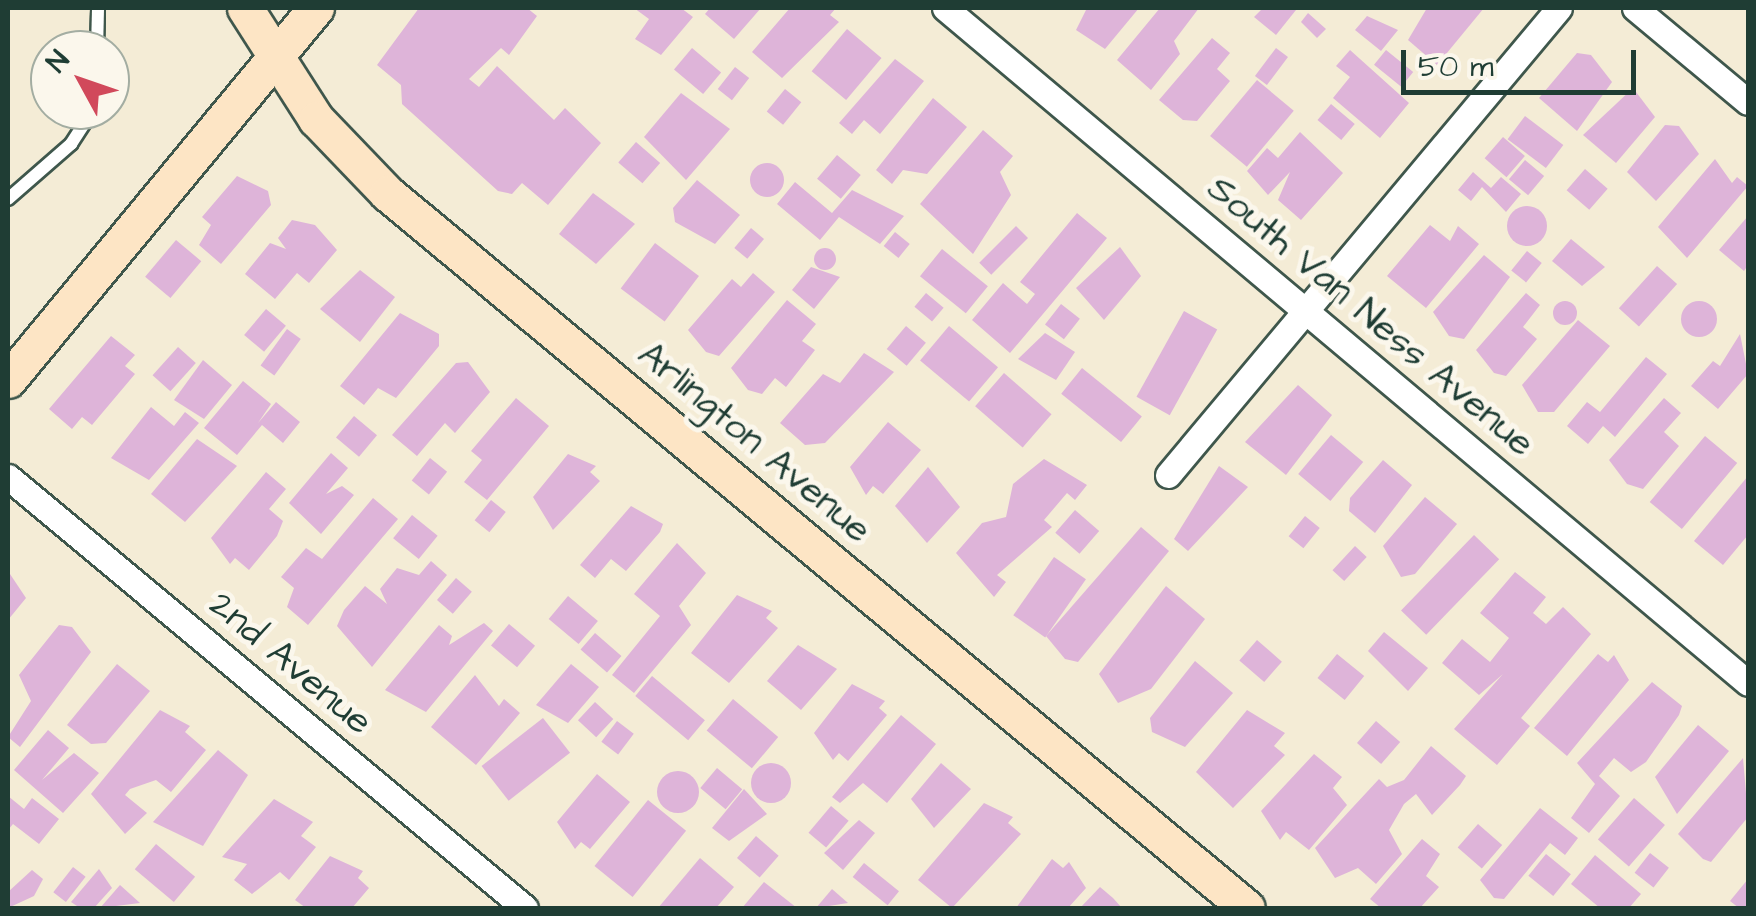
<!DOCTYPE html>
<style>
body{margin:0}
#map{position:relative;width:1756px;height:916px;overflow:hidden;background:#f4ecd6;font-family:"Architects Daughter",sans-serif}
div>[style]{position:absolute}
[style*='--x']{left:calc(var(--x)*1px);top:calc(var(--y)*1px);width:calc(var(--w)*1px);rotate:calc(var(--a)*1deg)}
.building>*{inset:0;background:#deb4d9;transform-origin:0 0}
.round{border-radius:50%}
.roads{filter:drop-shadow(2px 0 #3f574c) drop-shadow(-2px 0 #3f574c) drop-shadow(0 2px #3f574c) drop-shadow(0 -2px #3f574c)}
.service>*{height:12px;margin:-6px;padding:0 6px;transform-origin:6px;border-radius:6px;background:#fff}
.minor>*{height:25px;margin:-12.5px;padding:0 12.5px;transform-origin:12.5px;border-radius:12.5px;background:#fff}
.secondary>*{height:35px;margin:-17.5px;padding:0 17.5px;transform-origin:17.5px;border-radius:17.5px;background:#fde5c5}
span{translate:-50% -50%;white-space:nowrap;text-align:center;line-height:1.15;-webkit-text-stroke:10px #fbf7ec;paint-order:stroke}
.street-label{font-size:38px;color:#1f3d34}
.frame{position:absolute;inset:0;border:10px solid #1f3d34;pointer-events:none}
.north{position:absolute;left:30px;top:30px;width:100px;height:100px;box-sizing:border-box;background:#fbf7ec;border:2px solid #a3ada2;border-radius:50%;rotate:310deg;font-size:28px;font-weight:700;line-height:40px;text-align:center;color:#1f3d34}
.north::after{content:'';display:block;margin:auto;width:35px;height:45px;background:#d1495b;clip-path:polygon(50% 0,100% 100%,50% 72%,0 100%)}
.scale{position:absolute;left:1401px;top:50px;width:235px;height:45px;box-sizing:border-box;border:5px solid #1f3d34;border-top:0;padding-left:12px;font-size:30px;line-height:35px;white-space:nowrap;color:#1f3d34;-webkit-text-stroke:8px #fbf7ec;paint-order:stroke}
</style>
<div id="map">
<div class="building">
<div style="clip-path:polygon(419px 8px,527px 8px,537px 16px,509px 55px,501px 48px,469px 79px,479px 87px,497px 66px,554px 120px,565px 108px,601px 143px,548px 205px,522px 183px,512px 194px,498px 191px,402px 104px,401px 85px,377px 65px)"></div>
<div style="clip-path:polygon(634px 8px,681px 8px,693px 17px,661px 55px,635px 39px,649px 19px)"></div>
<div style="clip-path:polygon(710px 8px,761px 8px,734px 39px,705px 14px)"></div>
<div style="clip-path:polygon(790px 8px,836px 8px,830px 15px,839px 22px,782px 78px,752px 52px)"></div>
<div style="clip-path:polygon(1087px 8px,1139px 8px,1105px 49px,1076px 30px)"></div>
<div style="clip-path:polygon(1160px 8px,1199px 8px,1174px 41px,1180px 54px,1151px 90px,1117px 60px)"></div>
<div style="clip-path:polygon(1263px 8px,1293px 8px,1296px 10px,1276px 35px,1254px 17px)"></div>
<div style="clip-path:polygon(1427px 8px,1484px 8px,1437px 65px,1408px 40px)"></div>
<div style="clip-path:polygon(1308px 13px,1326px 29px,1317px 38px,1301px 22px)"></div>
<div style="clip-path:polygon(1367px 16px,1398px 30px,1381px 51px,1355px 30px)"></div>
<div style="left:847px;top:29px;width:45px;height:55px;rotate:40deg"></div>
<div style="clip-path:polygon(1212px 38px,1230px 53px,1217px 69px,1230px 81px,1197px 121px,1183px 120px,1159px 100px)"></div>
<div style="left:692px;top:48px;width:38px;height:28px;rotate:40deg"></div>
<div style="left:1276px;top:48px;width:15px;height:35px;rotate:37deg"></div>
<div style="clip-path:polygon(1350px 50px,1409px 103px,1380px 138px,1333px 98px,1350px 77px,1336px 66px)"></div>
<div style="left:1386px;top:50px;width:35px;height:19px;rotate:39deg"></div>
<div style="clip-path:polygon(1577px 53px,1591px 55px,1612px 82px,1577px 131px,1539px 98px)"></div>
<div style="clip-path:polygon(895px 59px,924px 81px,880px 134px,864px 120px,852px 134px,839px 123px)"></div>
<div style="left:735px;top:67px;width:18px;height:28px;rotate:38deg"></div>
<div style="left:1257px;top:80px;width:48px;height:73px;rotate:40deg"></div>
<div style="clip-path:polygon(1633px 88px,1655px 117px,1616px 163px,1583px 135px)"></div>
<div style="left:785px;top:89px;width:21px;height:29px;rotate:39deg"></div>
<div style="clip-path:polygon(681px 93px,730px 129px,686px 180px,644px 137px)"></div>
<div style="clip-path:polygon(933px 98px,967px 127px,927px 174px,903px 170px,892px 184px,876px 170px)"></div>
<div style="left:1331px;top:104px;width:31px;height:21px;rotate:40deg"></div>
<div style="left:1525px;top:116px;width:48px;height:29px;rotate:37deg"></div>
<div style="clip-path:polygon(1665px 125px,1679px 126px,1699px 154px,1656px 201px,1627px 172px)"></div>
<div style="clip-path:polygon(983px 130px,1013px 156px,1000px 172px,1011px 195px,973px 254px,920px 204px)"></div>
<div style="clip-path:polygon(1300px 132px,1343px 173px,1301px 220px,1278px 200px,1290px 172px,1268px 195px,1247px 171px,1267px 148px,1278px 158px)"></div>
<div style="left:1503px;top:137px;width:29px;height:28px;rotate:41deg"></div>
<div style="left:636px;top:142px;width:32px;height:27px;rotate:41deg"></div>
<div style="left:837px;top:155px;width:31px;height:31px;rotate:40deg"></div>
<div style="clip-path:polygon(1715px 159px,1732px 183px,1737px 177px,1748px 186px,1687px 258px,1658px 227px)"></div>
<div style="left:1525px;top:160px;width:25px;height:25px;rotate:40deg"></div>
<div class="round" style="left:750px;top:163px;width:34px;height:34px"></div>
<div style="left:1585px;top:169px;width:30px;height:28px;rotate:41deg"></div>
<div style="clip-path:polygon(1473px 172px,1491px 188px,1501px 177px,1521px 194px,1506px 212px,1482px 187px,1471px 201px,1458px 190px)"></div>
<div style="clip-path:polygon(237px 176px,268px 191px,271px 205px,221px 264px,199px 245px,211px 225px,202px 217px)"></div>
<div style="clip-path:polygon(697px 180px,740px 215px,715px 244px,675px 222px,673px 208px)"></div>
<div style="clip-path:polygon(795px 182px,832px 213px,852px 190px,904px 216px,880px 244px,839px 217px,820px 240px,777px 204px)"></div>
<div style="clip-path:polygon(593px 193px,635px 224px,596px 264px,559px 234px)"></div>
<div class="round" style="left:1507px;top:206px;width:40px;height:40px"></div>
<div style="clip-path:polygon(1077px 213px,1107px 238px,1010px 353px,972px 320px,1003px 283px,1027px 304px,1035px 294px,1020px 282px)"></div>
<div style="clip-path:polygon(1748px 216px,1748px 265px,1744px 271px,1719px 250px)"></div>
<div style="clip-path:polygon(292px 220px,315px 225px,337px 250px,309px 283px,297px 273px,275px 299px,245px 274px,270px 243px,286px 249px,278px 238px)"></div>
<div style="clip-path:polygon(1430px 225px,1450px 241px,1458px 226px,1479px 244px,1426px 308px,1387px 276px)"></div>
<div style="left:1016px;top:226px;width:17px;height:52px;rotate:45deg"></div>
<div style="left:751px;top:228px;width:17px;height:26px;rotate:40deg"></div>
<div style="left:895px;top:232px;width:19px;height:18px;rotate:39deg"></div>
<div style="clip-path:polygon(1571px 239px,1605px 267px,1582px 286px,1552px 261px)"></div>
<div style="left:176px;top:240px;width:33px;height:48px;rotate:40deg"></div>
<div style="left:655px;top:243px;width:55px;height:57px;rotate:37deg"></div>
<div style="clip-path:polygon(1120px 247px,1141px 276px,1104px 320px,1076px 288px)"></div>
<div class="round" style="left:814px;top:248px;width:22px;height:22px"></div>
<div style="left:942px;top:249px;width:59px;height:35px;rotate:39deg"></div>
<div style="left:1527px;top:251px;width:19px;height:25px;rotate:39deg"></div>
<div style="clip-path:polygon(1484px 255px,1510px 277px,1464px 339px,1449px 336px,1433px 312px)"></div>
<div style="left:1657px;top:266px;width:27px;height:57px;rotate:42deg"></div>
<div style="clip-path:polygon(811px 267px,840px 277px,814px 309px,792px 290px)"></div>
<div style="clip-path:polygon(360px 270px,395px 297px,360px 342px,320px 309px)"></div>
<div style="clip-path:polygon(753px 273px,775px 292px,719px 356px,706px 352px,688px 330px,732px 279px,741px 287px)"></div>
<div style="left:926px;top:293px;width:23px;height:18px;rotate:40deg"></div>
<div style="clip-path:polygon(1526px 293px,1540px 305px,1523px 327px,1537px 339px,1506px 376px,1494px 373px,1476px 350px)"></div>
<div style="clip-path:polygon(787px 300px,816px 324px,802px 341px,815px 350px,786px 387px,775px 378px,762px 394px,748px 390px,731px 368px)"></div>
<div class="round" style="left:1553px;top:301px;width:24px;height:24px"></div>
<div class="round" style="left:1681px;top:301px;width:36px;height:36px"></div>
<div style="left:1061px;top:304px;width:24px;height:26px;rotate:38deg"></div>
<div style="left:266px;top:309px;width:26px;height:34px;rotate:40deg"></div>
<div style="left:1184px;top:311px;width:38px;height:98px;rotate:29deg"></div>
<div style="clip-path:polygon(400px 313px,439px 334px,439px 346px,396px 398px,378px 388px,364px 405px,340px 386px)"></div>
<div style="clip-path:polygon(1578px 320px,1610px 346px,1554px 412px,1538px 412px,1522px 385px)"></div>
<div style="left:906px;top:326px;width:26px;height:30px;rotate:40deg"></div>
<div style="left:949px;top:326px;width:64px;height:45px;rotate:40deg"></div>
<div style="left:287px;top:329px;width:17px;height:45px;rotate:36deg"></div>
<div style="clip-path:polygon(1045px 333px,1075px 352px,1056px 380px,1018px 359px)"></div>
<div style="clip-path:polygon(1740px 334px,1748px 374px,1718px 409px,1691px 386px,1713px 361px,1720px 366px)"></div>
<div style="clip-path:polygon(111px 336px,135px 355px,125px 366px,135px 374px,92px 425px,82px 417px,72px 429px,49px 409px)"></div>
<div style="left:178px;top:347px;width:24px;height:38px;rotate:42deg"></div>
<div style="clip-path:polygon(864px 353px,894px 372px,825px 443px,805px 445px,780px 423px,823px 374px,840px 383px)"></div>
<div style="clip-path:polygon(1646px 357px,1667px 374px,1615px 437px,1603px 426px,1588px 444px,1567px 426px,1587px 402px,1600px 412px)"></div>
<div style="clip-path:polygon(203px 360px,232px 385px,204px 419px,174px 400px)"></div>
<div style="clip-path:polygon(468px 362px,490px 392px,455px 433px,445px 423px,417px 456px,392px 435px,456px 363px)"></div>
<div style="left:1082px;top:368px;width:77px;height:33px;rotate:39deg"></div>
<div style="left:1004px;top:373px;width:63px;height:44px;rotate:41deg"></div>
<div style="clip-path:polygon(243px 381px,271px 404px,258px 423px,276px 402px,300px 422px,283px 443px,262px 425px,237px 455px,204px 428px)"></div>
<div style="clip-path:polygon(1298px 385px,1332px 415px,1286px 475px,1245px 442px)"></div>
<div style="clip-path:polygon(516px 398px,549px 426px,487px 500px,464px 482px,482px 460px,471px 451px)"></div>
<div style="clip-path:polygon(1664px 398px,1681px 413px,1664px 432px,1679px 446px,1643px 489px,1627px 484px,1609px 460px)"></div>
<div style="clip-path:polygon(151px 407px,174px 426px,185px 412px,199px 423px,149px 480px,111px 458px)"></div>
<div style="left:354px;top:416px;width:30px;height:28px;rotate:40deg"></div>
<div style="clip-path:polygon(888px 422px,921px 450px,883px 494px,873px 486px,866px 495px,850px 467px)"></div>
<div style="left:1331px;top:435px;width:42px;height:51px;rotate:40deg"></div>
<div style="left:1705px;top:436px;width:42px;height:86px;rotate:40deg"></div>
<div style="clip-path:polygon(197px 439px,237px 466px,185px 522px,151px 494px)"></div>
<div style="clip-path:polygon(331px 453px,348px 468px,326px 494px,342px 486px,354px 495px,321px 534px,289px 503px)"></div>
<div style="clip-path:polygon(568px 454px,596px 466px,590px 472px,600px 481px,553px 530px,533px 497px)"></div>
<div style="left:430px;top:458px;width:22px;height:29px;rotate:39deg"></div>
<div style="clip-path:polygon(1044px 459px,1087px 485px,1075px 500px,1067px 493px,1044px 520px,1052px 527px,997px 575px,1006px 582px,994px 597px,956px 553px,982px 523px,1006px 517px,1013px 484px)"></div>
<div style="clip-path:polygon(1383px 460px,1412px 485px,1375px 533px,1349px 511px,1350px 498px)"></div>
<div style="clip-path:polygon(1219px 466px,1248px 487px,1188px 551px,1174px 539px)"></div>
<div style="clip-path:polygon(928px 467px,960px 507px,927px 543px,895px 506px)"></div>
<div style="clip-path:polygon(266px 472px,286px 489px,269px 509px,283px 521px,277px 536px,249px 570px,235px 558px,230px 564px,211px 538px)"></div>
<div style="clip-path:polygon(1748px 476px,1748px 535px,1723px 565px,1694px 541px)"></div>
<div style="clip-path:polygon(1425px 497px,1457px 524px,1415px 574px,1401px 577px,1383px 546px)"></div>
<div style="clip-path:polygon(373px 498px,398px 519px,308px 625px,287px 607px,294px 588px,281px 577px,306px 548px,322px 559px)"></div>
<div style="left:491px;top:500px;width:19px;height:26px;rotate:39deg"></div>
<div style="clip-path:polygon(631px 506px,663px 524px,660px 532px,626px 571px,611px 559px,595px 578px,580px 565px)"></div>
<div style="left:1075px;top:510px;width:32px;height:30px;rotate:41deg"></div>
<div style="left:412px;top:515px;width:33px;height:30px;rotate:39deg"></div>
<div style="left:1305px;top:516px;width:19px;height:26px;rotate:39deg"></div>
<div style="clip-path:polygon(1141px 527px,1169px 551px,1078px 662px,1065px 659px,1046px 636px)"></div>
<div style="left:1474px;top:535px;width:35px;height:105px;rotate:44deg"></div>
<div style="clip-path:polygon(677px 543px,706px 573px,679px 606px,691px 625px,634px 693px,612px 675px,660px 616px,634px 594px)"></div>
<div style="left:1355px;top:546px;width:16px;height:33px;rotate:43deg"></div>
<div style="left:1054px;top:557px;width:39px;height:71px;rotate:35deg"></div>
<div style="clip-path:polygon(431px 561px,447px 575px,372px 667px,337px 626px,344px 610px,365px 586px,387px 604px,380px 589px,397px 568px,419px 575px)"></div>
<div style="clip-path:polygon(8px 571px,26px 598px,8px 620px)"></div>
<div style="clip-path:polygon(1515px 572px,1546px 597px,1533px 613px,1546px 624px,1563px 607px,1591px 634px,1521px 718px,1530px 726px,1497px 765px,1454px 729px,1503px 674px,1479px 695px,1442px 663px,1462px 639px,1490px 662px,1509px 638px,1480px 613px)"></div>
<div style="left:456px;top:578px;width:21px;height:29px;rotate:41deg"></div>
<div style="clip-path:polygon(1166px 586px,1205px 619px,1151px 689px,1118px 703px,1099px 674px)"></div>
<div style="clip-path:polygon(737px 595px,772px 611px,766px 618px,778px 628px,729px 683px,691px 653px)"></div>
<div style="left:568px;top:596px;width:39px;height:30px;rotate:40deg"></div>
<div style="clip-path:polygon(484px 623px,493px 631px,426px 712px,385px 690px,439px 625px,452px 636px,449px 645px)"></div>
<div style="left:509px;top:624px;width:34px;height:28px;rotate:40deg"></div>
<div style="clip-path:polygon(59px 625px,72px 627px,91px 652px,20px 747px,8px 737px,31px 701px,19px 675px)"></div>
<div style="clip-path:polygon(1384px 632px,1428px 668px,1408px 691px,1368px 651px)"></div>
<div style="left:595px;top:633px;width:35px;height:22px;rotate:41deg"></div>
<div style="left:1257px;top:640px;width:33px;height:27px;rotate:41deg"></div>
<div style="clip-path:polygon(798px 645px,837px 669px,801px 710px,767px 681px)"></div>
<div style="left:1337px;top:654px;width:35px;height:31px;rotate:39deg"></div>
<div style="clip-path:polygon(1598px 654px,1608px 662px,1614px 655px,1629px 680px,1567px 756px,1534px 728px)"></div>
<div style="clip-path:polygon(1195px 661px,1233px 693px,1185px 747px,1152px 732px,1150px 718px)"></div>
<div style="clip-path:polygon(117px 664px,150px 691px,106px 743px,91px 744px,67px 725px)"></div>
<div style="clip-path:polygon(571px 664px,599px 687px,568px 723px,536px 705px)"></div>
<div style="clip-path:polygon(475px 675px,499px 706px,504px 699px,520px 713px,476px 765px,431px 727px)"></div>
<div style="left:652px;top:676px;width:69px;height:26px;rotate:40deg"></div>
<div style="clip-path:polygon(1652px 682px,1682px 706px,1679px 715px,1646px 762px,1631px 772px,1614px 758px,1599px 776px,1620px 796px,1589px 833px,1571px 818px,1595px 784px,1577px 763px)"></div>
<div style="clip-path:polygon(852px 684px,885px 701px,879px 708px,887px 715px,848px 761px,839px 753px,833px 760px,814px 733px)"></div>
<div style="left:733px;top:699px;width:59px;height:41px;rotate:40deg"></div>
<div style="left:595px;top:702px;width:25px;height:25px;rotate:43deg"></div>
<div style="clip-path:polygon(160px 710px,190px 726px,185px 732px,206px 750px,171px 792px,156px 780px,130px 789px,125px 795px,147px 813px,125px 834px,91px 794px)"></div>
<div style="clip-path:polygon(1247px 710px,1285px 733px,1274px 746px,1285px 755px,1233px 808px,1196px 772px)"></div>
<div style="clip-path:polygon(901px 715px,936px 744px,887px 803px,863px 783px,840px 803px,832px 797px)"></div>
<div style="left:543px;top:718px;width:44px;height:78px;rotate:52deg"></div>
<div style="left:617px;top:721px;width:21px;height:26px;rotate:37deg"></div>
<div style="left:1376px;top:721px;width:32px;height:29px;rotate:41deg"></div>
<div style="clip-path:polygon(1698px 725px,1729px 751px,1677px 814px,1655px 777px)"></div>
<div style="clip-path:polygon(48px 730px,69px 748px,42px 780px,74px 753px,99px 773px,63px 813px,14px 770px)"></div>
<div style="clip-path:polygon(1431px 746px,1466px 776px,1460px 785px,1432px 815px,1416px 794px,1404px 804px,1389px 830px,1402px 854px,1376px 884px,1358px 868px,1335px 878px,1315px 848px,1379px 779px,1387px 787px,1404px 780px)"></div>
<div style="clip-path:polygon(218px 750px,248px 775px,203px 846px,153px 822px)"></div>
<div style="clip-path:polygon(1314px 754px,1342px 777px,1333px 788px,1347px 805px,1309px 850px,1286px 832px,1280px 840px,1261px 811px)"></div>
<div style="clip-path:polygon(1743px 758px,1748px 817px,1711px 862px,1703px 859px,1678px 834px)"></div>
<div class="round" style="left:751px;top:763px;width:40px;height:40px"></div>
<div style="clip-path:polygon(941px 763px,971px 789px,934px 828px,911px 799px)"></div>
<div style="left:717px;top:768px;width:33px;height:26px;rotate:40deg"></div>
<div class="round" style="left:657px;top:771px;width:42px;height:42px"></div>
<div style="clip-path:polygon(597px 774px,630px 802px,590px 849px,581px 842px,575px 849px,557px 822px)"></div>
<div style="clip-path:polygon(744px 789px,767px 814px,729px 841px,712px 828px)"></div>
<div style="clip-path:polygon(8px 796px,24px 809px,32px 798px,59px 819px,39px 844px,13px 824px,8px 830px)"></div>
<div style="left:1634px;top:798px;width:41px;height:55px;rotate:41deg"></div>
<div style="clip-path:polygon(274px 799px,313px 822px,301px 836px,316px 847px,289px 880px,280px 872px,252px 894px,234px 880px,247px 864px,222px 857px)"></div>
<div style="left:648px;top:800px;width:49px;height:85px;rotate:39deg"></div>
<div style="clip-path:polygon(984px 803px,1013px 817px,1008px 823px,1021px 834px,952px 908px,918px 880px)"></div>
<div style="left:831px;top:806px;width:23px;height:35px;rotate:40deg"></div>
<div style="clip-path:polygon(1540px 808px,1578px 838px,1565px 855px,1550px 843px,1504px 899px,1494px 898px,1480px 880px)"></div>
<div style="clip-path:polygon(859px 820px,875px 833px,843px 870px,824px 853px)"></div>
<div style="left:1478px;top:824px;width:32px;height:31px;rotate:41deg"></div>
<div style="left:756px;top:836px;width:30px;height:29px;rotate:41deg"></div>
<div style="clip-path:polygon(1422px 839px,1440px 854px,1426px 876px,1439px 887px,1420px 908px,1381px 908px,1370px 899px)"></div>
<div style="left:156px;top:844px;width:51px;height:33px;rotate:40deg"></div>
<div style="left:1650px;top:853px;width:24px;height:25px;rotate:38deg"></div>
<div style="left:1546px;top:854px;width:32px;height:28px;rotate:39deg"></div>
<div style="clip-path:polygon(1595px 855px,1641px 894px,1629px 908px,1600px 908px,1571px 884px)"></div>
<div style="clip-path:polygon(330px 856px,363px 871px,358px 878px,369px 888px,352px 908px,306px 908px,295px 900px)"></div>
<div style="clip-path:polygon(700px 858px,734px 887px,716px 908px,658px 908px)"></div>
<div style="clip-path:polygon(1052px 859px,1063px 868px,1069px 862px,1086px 888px,1068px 908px,1016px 908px)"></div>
<div style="left:864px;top:863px;width:45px;height:18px;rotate:39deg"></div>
<div style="left:73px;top:867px;width:16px;height:32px;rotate:38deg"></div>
<div style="clip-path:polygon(99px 869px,112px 888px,94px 908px,80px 908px,71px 902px)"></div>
<div style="clip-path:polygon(32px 870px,43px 879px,34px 896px,8px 908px,8px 892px)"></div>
<div style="clip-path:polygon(1748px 879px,1748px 908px,1739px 908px,1730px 901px)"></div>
<div style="clip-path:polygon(764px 882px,797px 908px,742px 908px)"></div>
<div style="clip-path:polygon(120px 885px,140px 903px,100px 908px)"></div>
<div style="clip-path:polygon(1100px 887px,1113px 898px,1122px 908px,1080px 908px)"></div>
<div style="clip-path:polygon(832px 889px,848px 903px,816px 908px)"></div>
</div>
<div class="roads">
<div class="service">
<div style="--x:97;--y:50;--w:42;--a:-88.6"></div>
<div style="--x:8;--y:199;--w:84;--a:-41.1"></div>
<div style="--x:71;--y:144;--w:40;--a:-57.1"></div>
</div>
<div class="minor">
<div style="--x:945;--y:8;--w:1049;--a:40.05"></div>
<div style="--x:1635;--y:8;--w:147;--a:39.8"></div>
<div style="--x:1168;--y:475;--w:609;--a:-50.06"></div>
<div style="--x:8;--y:477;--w:673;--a:39.82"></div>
</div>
<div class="secondary">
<div style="--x:245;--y:8;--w:132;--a:57.4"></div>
<div style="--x:316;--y:119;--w:103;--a:46.2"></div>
<div style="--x:387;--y:193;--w:1118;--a:39.74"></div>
<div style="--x:8;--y:380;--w:483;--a:-50.4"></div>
</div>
</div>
<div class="street-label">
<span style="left:1370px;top:317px;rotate:40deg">South Van Ness Avenue</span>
<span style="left:754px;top:443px;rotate:40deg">Arlington Avenue</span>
<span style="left:290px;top:664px;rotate:40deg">2nd Avenue</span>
</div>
<div class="frame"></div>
<div class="north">N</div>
<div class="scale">50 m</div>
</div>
